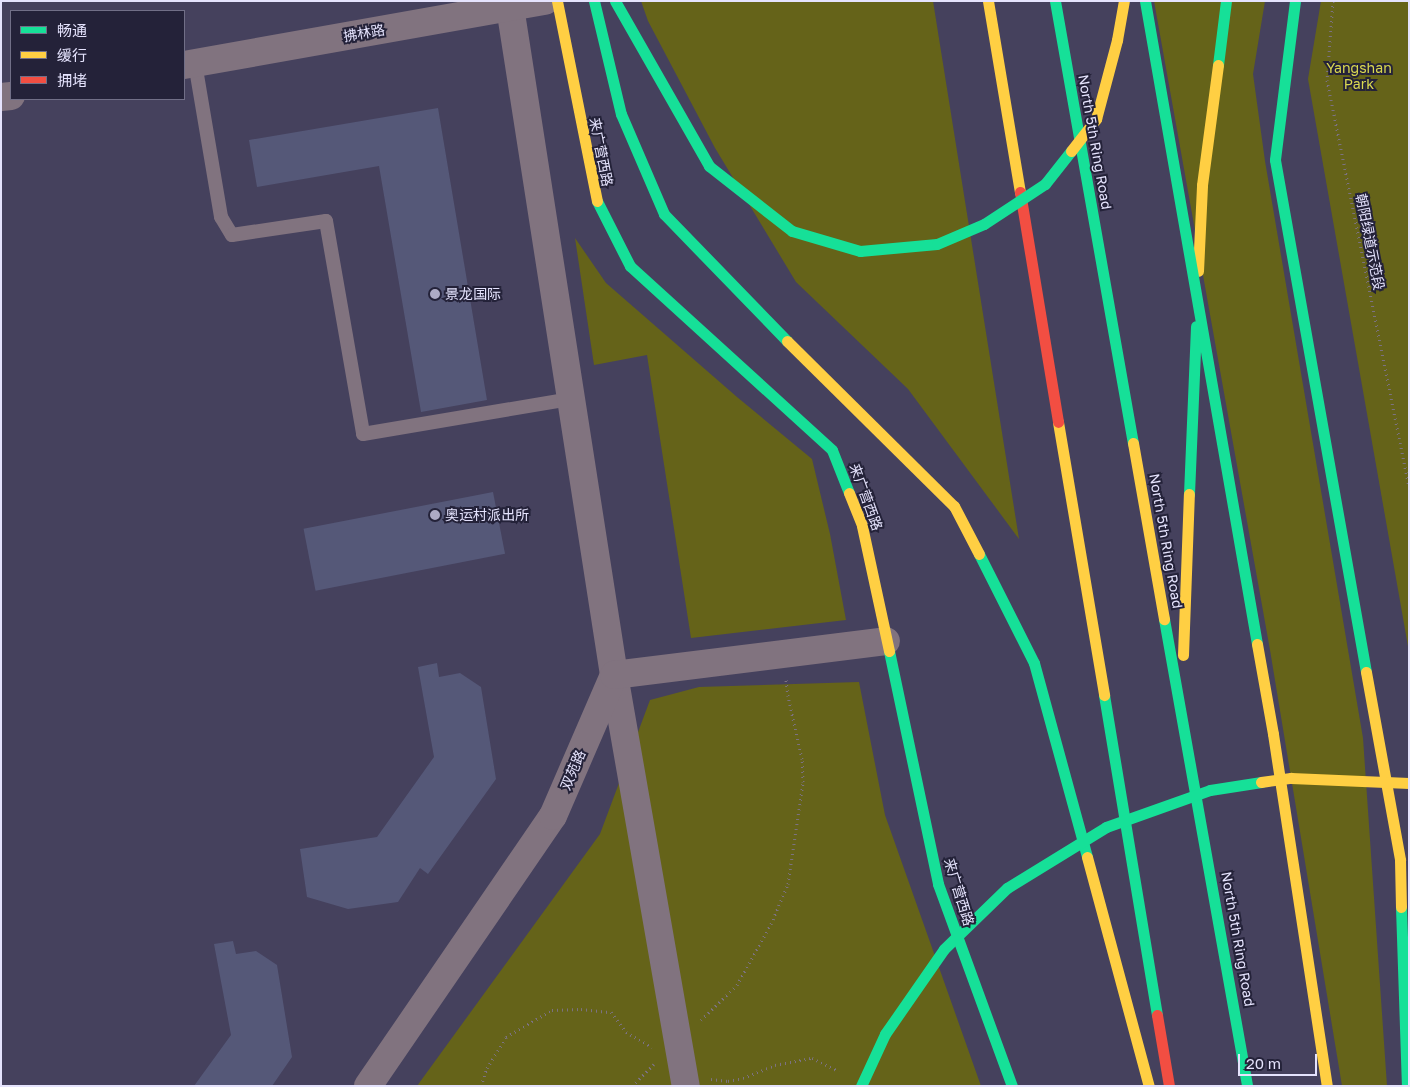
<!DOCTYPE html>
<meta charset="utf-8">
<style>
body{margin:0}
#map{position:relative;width:1410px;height:1087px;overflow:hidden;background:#45415d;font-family:"Golos Text","Noto Sans SC",sans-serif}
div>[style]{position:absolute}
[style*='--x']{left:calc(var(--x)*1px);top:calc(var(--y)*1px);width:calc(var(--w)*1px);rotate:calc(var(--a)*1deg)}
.green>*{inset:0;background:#656319}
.building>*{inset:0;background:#555878;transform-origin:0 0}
.path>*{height:3px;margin-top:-1.5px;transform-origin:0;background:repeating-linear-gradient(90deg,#7c7281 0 1px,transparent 0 5px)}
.lane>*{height:14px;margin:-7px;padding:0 7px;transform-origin:7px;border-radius:7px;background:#81737f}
.street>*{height:28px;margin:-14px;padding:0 14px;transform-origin:14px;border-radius:14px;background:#81737f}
.fast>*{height:11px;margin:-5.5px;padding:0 5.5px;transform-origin:5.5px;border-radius:5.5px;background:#16e098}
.slow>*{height:11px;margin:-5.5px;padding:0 5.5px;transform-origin:5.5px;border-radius:5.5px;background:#ffcf43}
.jam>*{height:11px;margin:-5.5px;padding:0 5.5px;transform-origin:5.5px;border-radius:5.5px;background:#f24e42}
.fast-bridge>*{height:11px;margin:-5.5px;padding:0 5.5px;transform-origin:5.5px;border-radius:5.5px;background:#16e098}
.slow-bridge>*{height:11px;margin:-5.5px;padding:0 5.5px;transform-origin:5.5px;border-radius:5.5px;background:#ffcf43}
.dots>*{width:14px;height:14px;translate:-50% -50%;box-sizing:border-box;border:2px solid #242239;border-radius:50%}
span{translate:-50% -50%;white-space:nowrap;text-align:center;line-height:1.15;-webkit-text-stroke:4px #242239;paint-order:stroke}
.street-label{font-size:14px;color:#e5e3fd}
.park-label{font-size:14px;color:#dad850}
.poi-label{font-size:14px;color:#e5e3fd}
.left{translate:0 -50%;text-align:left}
.frame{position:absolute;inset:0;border:2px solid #e5e3fd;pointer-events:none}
.legend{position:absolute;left:10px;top:10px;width:175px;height:90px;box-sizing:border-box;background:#242239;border:1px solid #716f87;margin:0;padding:6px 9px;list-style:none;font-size:15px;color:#e5e3fd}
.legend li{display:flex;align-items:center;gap:10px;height:25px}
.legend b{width:25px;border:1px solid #716f87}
.scale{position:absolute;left:1238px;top:1054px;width:79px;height:22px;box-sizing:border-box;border:2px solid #e5e3fd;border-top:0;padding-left:6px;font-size:15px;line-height:18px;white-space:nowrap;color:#e5e3fd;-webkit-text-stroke:4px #242239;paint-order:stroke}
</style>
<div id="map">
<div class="green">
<div style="clip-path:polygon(641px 1px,933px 1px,1019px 539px,908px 389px,796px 282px,715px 148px,648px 21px)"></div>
<div style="clip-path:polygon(1154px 1px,1265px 1px,1253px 74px,1265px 161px,1363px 738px,1387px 1086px,1342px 1086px,1270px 650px)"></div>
<div style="clip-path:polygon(1321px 1px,1409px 1px,1409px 652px,1308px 79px)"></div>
<div style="clip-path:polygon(575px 238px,606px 283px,737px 397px,812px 459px,830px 534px,846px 620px,691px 638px,647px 355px,594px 365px)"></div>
<div style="clip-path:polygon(859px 682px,885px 815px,981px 1086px,417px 1086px,600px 834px,650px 700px,699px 687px)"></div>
</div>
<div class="building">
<div style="clip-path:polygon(438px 108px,487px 400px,421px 412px,379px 166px,257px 187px,249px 140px)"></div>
<div style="left:493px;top:492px;width:63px;height:193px;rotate:79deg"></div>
<div style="clip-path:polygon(437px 663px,439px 677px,460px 673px,481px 687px,496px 779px,428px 874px,420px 868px,398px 902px,348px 909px,307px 897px,300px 849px,377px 837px,434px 757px,418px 667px)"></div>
<div style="clip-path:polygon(233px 941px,236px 954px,256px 951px,277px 965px,292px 1057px,272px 1086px,194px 1086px,231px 1035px,214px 944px)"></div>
</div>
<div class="path">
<div style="--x:1333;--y:1;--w:79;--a:94.3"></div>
<div style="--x:1327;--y:80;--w:413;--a:78.6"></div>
<div style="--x:701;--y:1020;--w:50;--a:-44.2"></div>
<div style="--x:737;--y:985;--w:70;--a:-60.9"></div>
<div style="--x:771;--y:924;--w:43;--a:-67"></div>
<div style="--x:788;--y:884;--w:103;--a:-81.6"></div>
<div style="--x:803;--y:782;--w:23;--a:-92"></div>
<div style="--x:802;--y:759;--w:65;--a:-102.5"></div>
<div style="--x:788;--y:696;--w:17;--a:-97"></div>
<div style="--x:711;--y:1079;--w:17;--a:7"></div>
<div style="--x:728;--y:1081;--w:15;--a:-11"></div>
<div style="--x:743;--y:1078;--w:35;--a:-22"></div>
<div style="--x:775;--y:1065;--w:38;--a:-11"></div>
<div style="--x:812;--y:1058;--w:30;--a:26"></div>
<div style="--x:481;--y:1086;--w:19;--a:-72"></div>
<div style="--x:487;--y:1068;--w:36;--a:-58"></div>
<div style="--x:506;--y:1037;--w:53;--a:-30.4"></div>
<div style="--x:552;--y:1010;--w:29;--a:-2"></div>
<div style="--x:581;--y:1009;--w:30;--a:6"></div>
<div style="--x:611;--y:1012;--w:25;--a:53"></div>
<div style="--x:626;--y:1032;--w:30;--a:30"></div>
<div style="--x:632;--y:1086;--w:31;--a:-45"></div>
</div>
<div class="lane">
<div style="--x:195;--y:63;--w:156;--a:80.4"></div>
<div style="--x:221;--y:217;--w:21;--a:59"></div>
<div style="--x:232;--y:235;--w:95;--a:-8.5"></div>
<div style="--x:326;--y:221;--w:216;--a:80.1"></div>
<div style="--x:363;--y:434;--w:211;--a:-9.6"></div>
</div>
<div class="street">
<div style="--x:510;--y:7;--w:676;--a:81.15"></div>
<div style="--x:614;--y:675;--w:417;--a:80.1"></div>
<div style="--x:184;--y:65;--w:367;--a:-10.1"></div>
<div style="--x:1;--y:97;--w:10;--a:-6"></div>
<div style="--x:368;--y:1086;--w:327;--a:-55.6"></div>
<div style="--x:553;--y:816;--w:154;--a:-66.6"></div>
<div style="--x:614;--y:675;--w:274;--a:-7.1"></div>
</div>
<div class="fast">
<div style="--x:594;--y:1;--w:116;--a:76.6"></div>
<div style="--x:621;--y:114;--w:109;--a:66.7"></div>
<div style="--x:664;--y:214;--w:177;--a:45.9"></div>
<div style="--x:1055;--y:1;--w:449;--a:80"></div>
<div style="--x:1295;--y:1;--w:160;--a:97.2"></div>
<div style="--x:1275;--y:160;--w:520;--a:79.92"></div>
<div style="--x:1218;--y:65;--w:64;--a:-82.9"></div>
<div style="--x:597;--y:201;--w:73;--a:63.1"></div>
<div style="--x:630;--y:266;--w:273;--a:42.3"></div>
<div style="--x:832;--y:450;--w:46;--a:68.4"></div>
<div style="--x:1189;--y:494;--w:168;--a:-87.6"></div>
<div style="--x:979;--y:554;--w:122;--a:63.2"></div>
<div style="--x:1034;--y:663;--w:201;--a:74.7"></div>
<div style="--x:1164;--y:619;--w:474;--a:79.9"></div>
<div style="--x:889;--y:651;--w:238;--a:78.1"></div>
<div style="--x:938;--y:884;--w:215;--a:69.9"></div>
<div style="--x:1104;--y:695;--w:324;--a:80.6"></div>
<div style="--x:1401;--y:907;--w:179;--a:88.1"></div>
</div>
<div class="slow">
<div style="--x:557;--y:1;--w:204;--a:78.7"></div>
<div style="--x:988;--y:1;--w:194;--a:80.5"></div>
<div style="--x:1198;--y:271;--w:86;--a:-87.3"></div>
<div style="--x:1202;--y:185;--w:121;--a:-82.4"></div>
<div style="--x:787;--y:341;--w:235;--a:44.7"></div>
<div style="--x:954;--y:506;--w:54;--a:62.5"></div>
<div style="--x:1058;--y:422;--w:277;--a:80.4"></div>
<div style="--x:1133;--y:443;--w:179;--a:80"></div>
<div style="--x:849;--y:493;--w:35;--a:68"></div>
<div style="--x:862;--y:526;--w:128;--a:77.8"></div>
<div style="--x:1183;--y:655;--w:161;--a:-87.9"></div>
<div style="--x:1366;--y:672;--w:191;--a:79.7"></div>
<div style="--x:1400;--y:860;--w:47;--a:88.8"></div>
<div style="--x:1273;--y:734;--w:356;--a:81.3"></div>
<div style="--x:1087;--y:857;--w:237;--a:74.9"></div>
</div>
<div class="jam">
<div style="--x:1020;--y:192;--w:233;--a:80.6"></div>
<div style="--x:1157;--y:1015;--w:72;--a:80.4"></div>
</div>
<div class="fast-bridge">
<div style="--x:615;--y:1;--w:190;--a:60.3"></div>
<div style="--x:709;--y:166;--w:105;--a:38.1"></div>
<div style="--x:792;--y:231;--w:71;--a:16.4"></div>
<div style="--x:860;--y:251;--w:77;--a:-5.2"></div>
<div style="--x:937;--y:244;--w:51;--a:-23.1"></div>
<div style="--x:984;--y:224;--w:73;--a:-33.3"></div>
<div style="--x:1045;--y:184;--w:42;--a:-51.8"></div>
<div style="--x:1145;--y:1;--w:653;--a:80.12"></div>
<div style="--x:861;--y:1086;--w:57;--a:-65.2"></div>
<div style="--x:885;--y:1034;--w:103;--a:-55.2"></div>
<div style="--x:944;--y:949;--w:88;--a:-44.1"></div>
<div style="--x:1007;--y:888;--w:116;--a:-31.6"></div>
<div style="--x:1106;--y:827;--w:110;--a:-19.6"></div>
<div style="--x:1210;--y:790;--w:52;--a:-8.9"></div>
</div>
<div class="slow-bridge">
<div style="--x:1071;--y:151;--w:41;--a:-52"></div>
<div style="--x:1096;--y:119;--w:82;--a:-75.1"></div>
<div style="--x:1117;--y:40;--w:40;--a:-80"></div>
<div style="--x:1257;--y:644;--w:91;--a:79.9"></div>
<div style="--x:1261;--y:782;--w:30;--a:-8"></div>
<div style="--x:1291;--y:778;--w:118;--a:2.4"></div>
</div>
<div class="dots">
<div style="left:435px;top:294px;background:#adaac5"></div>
<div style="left:435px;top:515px;background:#adaac5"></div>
</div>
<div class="street-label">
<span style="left:364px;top:33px;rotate:-10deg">拂林路</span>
<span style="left:1095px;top:142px;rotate:80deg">North 5th Ring Road</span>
<span style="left:601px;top:152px;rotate:79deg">来广营西路</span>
<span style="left:1370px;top:242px;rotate:79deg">朝阳绿道示范段</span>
<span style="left:866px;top:497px;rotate:70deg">来广营西路</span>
<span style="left:1166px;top:541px;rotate:80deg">North 5th Ring Road</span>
<span style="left:573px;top:770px;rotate:-67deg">双苑路</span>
<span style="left:959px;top:892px;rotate:73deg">来广营西路</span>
<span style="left:1238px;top:939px;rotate:80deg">North 5th Ring Road</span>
</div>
<div class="park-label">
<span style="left:1359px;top:76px">Yangshan<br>Park</span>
</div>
<div class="poi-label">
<span class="left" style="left:445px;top:294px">景龙国际</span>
<span class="left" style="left:445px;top:515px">奥运村派出所</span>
</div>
<div class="frame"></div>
<ul class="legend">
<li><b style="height:6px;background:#16e098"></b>畅通</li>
<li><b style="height:6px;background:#ffcf43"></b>缓行</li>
<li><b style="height:6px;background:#f24e42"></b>拥堵</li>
</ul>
<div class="scale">20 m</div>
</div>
